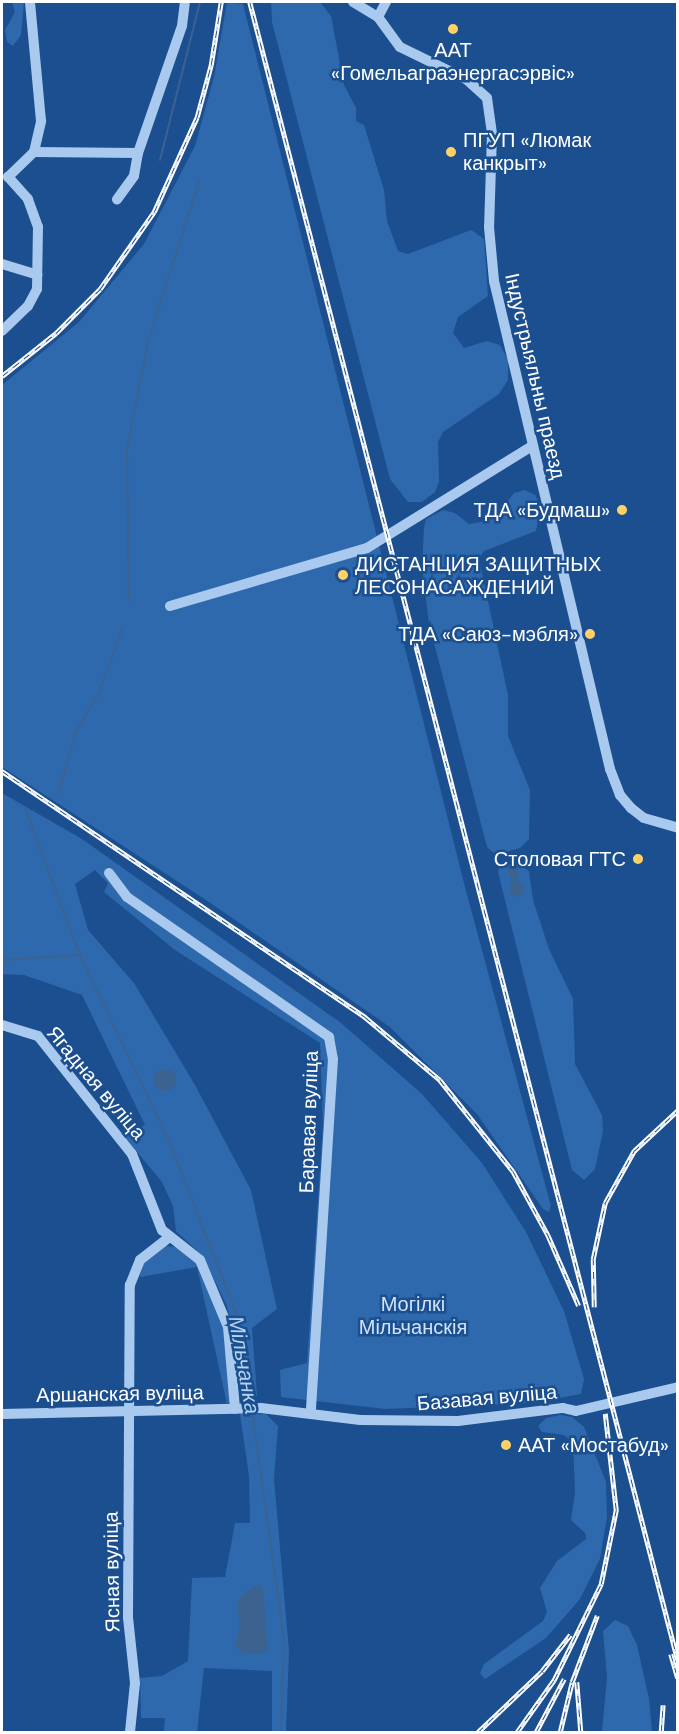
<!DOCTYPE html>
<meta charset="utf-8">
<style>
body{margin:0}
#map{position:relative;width:679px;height:1734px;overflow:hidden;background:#1b4f8f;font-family:"DM Sans",sans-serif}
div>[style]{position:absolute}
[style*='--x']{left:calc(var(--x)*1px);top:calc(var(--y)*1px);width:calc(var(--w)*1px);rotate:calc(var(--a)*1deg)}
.green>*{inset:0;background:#2e69ad}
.water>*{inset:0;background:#3c6290}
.round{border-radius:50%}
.stream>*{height:2px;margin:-1px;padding:0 1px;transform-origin:1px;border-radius:1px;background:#3c6290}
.minor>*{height:10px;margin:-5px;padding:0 5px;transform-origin:5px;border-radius:5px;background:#a9c9ee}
.rail>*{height:4.5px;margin-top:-2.25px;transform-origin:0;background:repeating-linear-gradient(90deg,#1b4f8f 0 7px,#fff 0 14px);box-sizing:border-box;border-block:2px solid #fff}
.dots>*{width:16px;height:16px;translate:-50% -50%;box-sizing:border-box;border:3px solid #1b4f8f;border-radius:50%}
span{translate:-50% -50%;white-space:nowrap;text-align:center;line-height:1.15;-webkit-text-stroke:5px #1b4f8f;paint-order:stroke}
.poi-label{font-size:20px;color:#fff}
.left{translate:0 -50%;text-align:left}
.right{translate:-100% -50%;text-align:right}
.street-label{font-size:20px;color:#fff}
.park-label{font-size:20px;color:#cfe3fa}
.water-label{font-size:21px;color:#b5d3f5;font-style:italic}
.frame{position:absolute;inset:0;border:3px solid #fff;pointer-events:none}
</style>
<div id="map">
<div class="green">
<div style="clip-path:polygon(12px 2px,24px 2px,21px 35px,13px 46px,7px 42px,5px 30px,15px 12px)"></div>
<div style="clip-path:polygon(227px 2px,243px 4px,465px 887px,551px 1206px,549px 1212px,543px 1209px,477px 1114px,390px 1027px,209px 902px,2px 767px,2px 385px,79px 322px,144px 244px,195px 146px,214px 77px)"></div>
<div style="clip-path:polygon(271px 2px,320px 2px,331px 16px,344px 85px,356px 108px,356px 121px,364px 125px,384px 190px,387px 221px,398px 251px,408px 254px,471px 230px,484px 239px,488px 296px,458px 317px,453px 333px,464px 348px,487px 341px,500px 345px,508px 360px,508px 380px,499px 394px,443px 432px,438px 442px,439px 482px,435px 492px,422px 502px,408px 502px,390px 479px,272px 22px)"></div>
<div style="clip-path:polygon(525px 490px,535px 495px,541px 506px,536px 531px,484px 551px,479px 559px,508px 695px,508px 736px,530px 790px,529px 839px,520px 848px,496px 855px,487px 847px,429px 624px,422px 567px,424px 528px,426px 519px,443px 510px,455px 513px,469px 524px,481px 522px,502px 508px,514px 493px)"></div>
<div style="clip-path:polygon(2px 793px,82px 839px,341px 1023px,422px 1094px,482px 1163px,526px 1232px,564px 1311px,584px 1379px,581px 1394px,532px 1403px,385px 1409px,281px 1397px,280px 1370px,307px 1363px,323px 1126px,320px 1043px,175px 950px,104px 892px,108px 883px,95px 870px,75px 884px,88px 930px,134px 983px,195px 1085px,251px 1190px,277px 1309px,252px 1328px,257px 1396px,240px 1396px,235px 1340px,227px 1306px,203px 1256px,176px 1231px,173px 1206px,162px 1182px,123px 1135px,145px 1125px,82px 995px,24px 975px,2px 974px)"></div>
<div style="clip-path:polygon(511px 859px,529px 871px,533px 900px,549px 949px,573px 999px,575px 1064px,602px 1115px,603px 1131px,595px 1169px,584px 1180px,572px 1170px,498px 872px,500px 863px)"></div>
<div style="clip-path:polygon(166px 1246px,177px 1247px,195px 1259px,223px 1326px,230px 1401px,227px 1404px,197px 1267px,140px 1277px,143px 1263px)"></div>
<div style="clip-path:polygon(240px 1414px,266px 1414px,278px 1426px,274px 1479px,289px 1651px,286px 1732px,272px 1732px,272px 1671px,204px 1668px,197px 1732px,164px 1732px,165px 1718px,141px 1718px,140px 1678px,162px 1676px,188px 1661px,192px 1578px,225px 1577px,235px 1523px,250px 1523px,249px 1476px)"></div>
<div style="clip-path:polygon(560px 1415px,572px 1417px,584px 1427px,606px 1482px,607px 1517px,600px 1559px,580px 1599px,546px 1638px,485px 1679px,480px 1673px,484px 1664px,543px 1621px,547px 1612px,540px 1588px,557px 1561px,586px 1539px,585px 1533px,571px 1520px,575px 1492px,573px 1442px,564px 1435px,542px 1432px,538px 1426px,546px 1418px)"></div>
<div style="clip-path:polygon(615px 1620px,628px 1626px,637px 1645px,649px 1699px,652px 1732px,602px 1732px,607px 1677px,603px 1631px)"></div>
</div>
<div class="water">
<div style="clip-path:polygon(503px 860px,518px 863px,517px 878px,524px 888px,522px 895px,516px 897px,509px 893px,512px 881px)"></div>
<div class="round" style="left:154px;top:1069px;width:22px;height:22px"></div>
<div style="clip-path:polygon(259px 1584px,263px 1590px,268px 1649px,261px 1654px,243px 1654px,235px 1645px,240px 1626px,237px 1604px,242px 1594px)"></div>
</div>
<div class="stream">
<div style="--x:160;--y:160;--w:163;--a:-75.8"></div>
<div style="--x:129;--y:600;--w:151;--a:-90.8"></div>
<div style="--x:127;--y:449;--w:113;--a:-78.8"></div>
<div style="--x:149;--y:338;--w:164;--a:-72.2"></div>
<div style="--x:58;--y:795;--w:66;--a:-74.1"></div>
<div style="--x:76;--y:732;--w:45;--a:-59.5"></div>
<div style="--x:99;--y:693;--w:68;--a:-70.2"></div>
<div style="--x:25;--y:808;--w:157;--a:69.5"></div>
<div style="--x:80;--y:955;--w:208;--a:64.4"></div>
<div style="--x:170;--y:1143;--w:190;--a:68.7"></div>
<div style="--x:239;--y:1320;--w:86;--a:82"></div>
<div style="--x:2;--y:960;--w:78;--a:-3.7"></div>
<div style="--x:252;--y:1411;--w:230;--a:82"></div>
<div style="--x:284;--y:1639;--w:93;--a:91.8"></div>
</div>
<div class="minor">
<div style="--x:353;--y:2;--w:29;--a:31"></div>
<div style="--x:378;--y:17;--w:37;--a:54"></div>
<div style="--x:400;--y:47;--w:73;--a:25.9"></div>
<div style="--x:466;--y:79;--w:28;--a:42"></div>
<div style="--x:487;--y:98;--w:36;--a:82"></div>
<div style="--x:492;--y:134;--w:93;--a:91.8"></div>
<div style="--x:489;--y:227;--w:54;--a:84.7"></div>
<div style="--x:494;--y:281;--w:502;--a:76.63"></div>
<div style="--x:610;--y:769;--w:28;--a:69"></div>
<div style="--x:620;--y:795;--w:17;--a:50"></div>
<div style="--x:631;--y:808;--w:16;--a:38"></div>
<div style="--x:644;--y:818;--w:35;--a:16"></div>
<div style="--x:378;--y:17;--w:17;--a:-62"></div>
<div style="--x:34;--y:152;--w:104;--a:0.6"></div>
<div style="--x:138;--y:153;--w:23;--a:100"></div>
<div style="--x:134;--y:176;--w:29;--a:126"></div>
<div style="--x:138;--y:153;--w:134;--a:-70.9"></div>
<div style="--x:182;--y:26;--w:24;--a:-83"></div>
<div style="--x:2;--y:264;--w:37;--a:17"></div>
<div style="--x:2;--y:331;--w:36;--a:-44"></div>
<div style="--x:28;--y:306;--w:19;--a:-62"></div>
<div style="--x:37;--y:289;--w:62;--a:-89.1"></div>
<div style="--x:38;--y:227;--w:30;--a:-110"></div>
<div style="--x:28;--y:199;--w:30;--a:-132"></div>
<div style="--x:8;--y:177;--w:36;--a:-44"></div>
<div style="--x:34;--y:152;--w:32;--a:-77"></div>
<div style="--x:41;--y:121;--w:120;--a:-95.3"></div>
<div style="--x:170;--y:606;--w:205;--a:-16.4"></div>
<div style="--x:367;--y:548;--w:194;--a:-31.7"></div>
<div style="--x:109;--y:873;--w:30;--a:53"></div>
<div style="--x:127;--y:897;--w:246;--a:34.7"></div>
<div style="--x:329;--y:1037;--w:22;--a:80"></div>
<div style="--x:333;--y:1059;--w:354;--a:93.6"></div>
<div style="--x:2;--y:1025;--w:38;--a:17"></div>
<div style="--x:38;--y:1036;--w:151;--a:51.5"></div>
<div style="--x:132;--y:1154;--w:82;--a:68.5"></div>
<div style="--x:162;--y:1230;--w:48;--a:38.3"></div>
<div style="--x:200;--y:1260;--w:73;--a:67.3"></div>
<div style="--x:228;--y:1327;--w:82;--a:85.1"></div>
<div style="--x:2;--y:1414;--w:259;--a:-1.3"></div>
<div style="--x:261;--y:1408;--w:100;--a:6.9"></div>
<div style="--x:360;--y:1420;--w:98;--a:0.6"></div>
<div style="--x:458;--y:1421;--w:106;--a:-7.1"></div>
<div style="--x:563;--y:1408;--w:13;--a:13"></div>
<div style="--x:576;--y:1411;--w:105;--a:-13.2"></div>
<div style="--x:130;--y:1732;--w:49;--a:-84.2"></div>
<div style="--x:135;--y:1683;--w:65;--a:-96.1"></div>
<div style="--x:128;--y:1618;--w:333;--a:-89.7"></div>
<div style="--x:130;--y:1285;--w:27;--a:-68"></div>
<div style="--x:140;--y:1260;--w:37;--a:-38"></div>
</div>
<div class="rail">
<div style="--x:250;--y:2;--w:1712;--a:75.53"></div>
<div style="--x:2;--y:376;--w:69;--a:-38.5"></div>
<div style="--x:56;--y:333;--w:62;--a:-45"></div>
<div style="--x:100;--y:289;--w:94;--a:-55"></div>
<div style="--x:154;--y:212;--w:104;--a:-65.6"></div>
<div style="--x:197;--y:117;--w:54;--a:-74.9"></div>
<div style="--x:211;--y:65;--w:64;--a:-81"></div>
<div style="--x:2;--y:771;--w:439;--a:34.1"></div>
<div style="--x:365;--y:1017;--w:98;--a:40"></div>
<div style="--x:440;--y:1080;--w:117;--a:51.3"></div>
<div style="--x:513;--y:1171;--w:73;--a:61.3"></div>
<div style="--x:548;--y:1235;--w:77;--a:66.4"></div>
<div style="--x:594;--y:1307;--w:48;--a:-91.2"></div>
<div style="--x:593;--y:1259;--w:57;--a:-77.9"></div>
<div style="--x:605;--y:1203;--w:60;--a:-60.9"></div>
<div style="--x:634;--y:1151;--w:60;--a:-43"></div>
<div style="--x:671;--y:1654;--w:25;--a:74"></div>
<div style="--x:577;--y:1682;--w:50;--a:85.4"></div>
<div style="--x:478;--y:1732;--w:88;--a:-43.6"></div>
<div style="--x:542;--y:1671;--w:46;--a:-52.1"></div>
<div style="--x:517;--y:1732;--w:64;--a:-54.6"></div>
<div style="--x:554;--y:1680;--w:107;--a:-63.9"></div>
<div style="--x:601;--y:1584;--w:76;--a:-78.5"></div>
<div style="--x:616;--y:1510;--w:97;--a:-96.5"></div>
<div style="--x:536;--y:1732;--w:60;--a:-62.2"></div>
<div style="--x:560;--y:1732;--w:51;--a:-76.5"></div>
<div style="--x:572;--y:1682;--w:71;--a:-69.3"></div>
<div style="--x:661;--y:1732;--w:27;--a:-86"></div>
</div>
<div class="dots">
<div style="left:453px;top:29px;background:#ffd166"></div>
<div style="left:451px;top:152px;background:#ffd166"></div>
<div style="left:622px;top:510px;background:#ffd166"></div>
<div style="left:343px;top:575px;background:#ffd166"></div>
<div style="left:590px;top:634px;background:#ffd166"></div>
<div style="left:638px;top:859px;background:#ffd166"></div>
<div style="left:506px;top:1445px;background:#ffd166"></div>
</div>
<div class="poi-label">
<span style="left:453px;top:62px">ААТ<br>«Гомельаграэнергасэрвіс»</span>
<span class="left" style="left:463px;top:152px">ПГУП «Люмак<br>канкрыт»</span>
<span class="right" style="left:610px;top:510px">ТДА «Будмаш»</span>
<span class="left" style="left:355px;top:576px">ДИСТАНЦИЯ ЗАЩИТНЫХ<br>ЛЕСОНАСАЖДЕНИЙ</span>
<span class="right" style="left:578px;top:634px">ТДА «Саюз-мэбля»</span>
<span class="right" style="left:626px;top:859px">Столовая ГТС</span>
<span class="left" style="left:518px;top:1445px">ААТ «Мостабуд»</span>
</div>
<div class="street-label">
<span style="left:535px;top:376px;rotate:77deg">Індустрыяльны праезд</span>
<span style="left:96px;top:1083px;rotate:50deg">Ягадная вуліца</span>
<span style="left:309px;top:1122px;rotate:-88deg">Баравая вуліца</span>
<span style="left:120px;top:1394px;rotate:-1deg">Аршанская вуліца</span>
<span style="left:487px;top:1398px;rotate:-5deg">Базавая вуліца</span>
<span style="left:112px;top:1572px;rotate:-91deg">Ясная вуліца</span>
</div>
<div class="park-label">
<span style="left:413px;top:1316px">Могілкі<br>Мільчанскія</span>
</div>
<div class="water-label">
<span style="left:244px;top:1365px;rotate:80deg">Мільчанка</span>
</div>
<div class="frame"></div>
</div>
